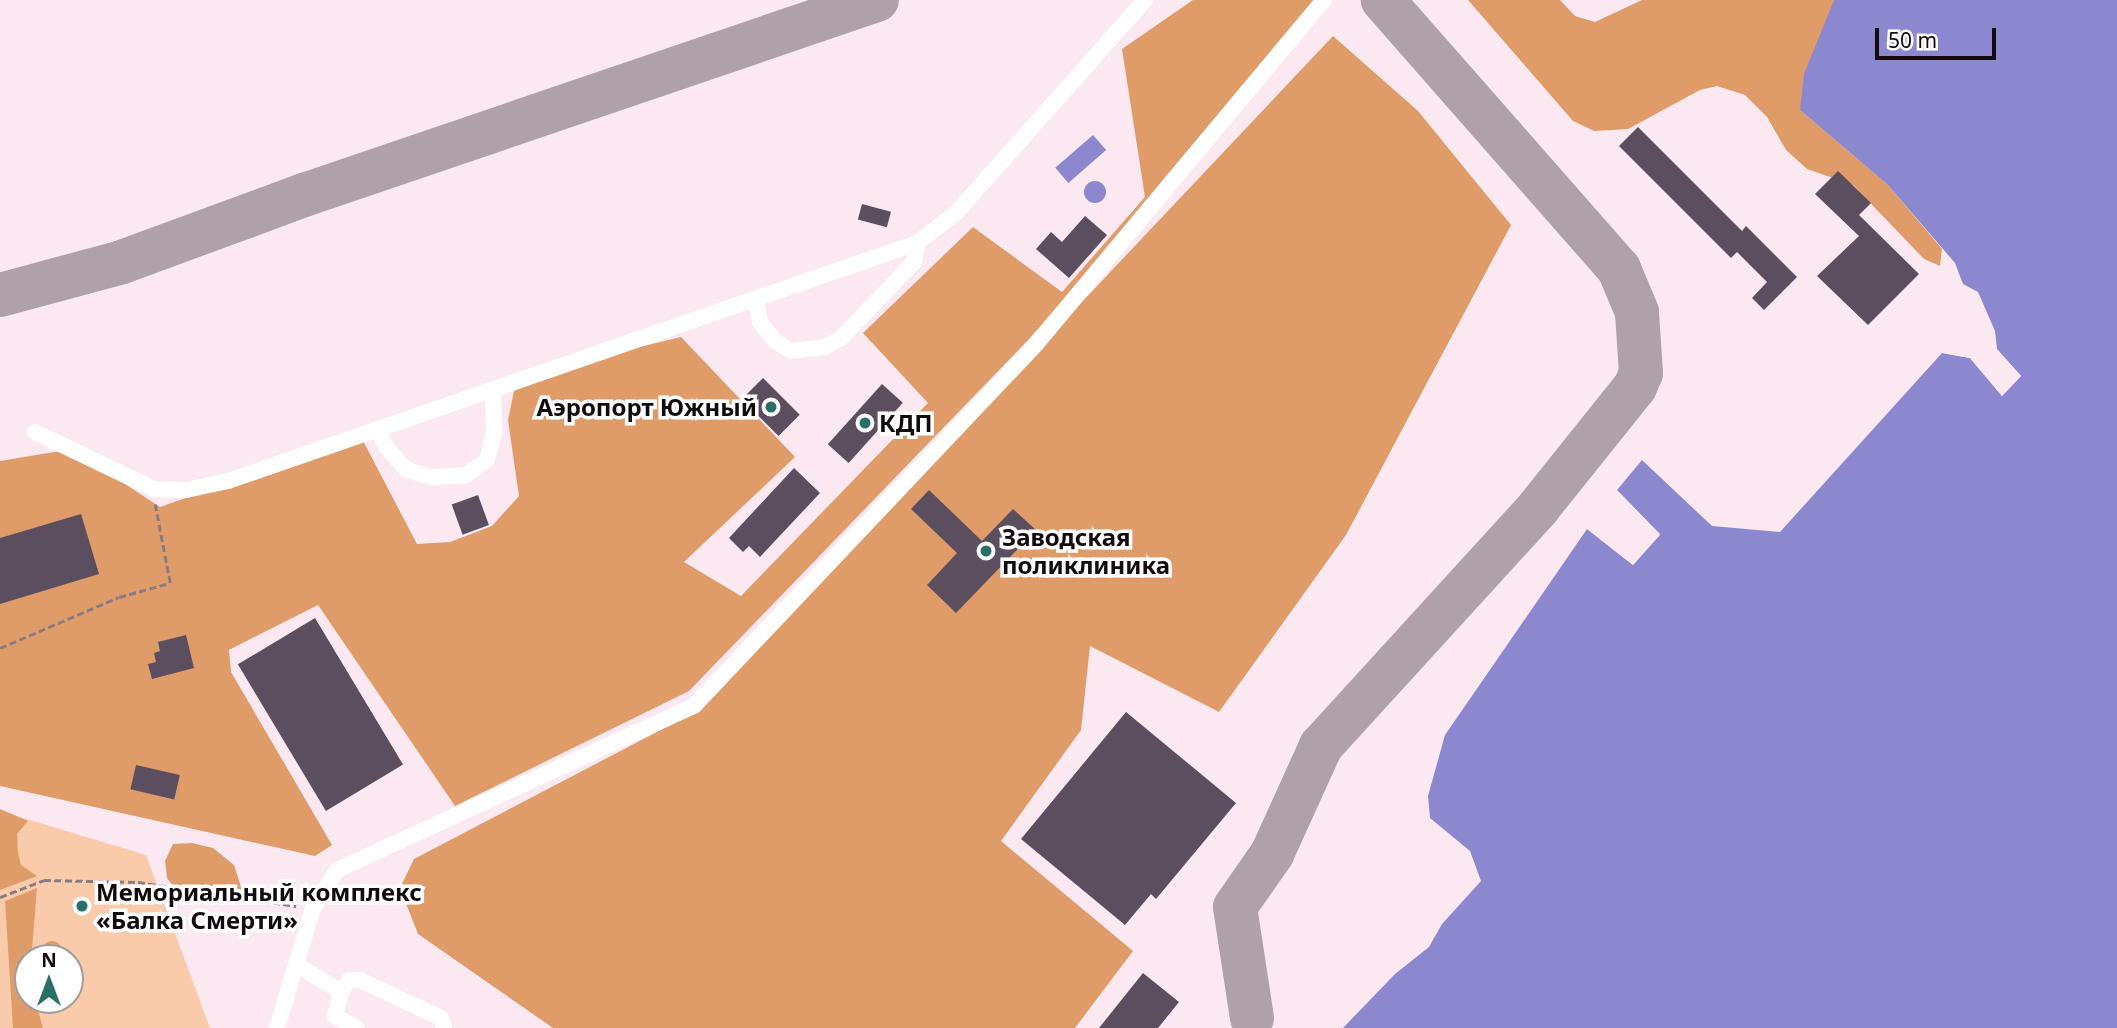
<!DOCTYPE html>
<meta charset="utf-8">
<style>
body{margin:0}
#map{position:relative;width:2117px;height:1028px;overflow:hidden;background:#fce8f0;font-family:"Noto Sans",sans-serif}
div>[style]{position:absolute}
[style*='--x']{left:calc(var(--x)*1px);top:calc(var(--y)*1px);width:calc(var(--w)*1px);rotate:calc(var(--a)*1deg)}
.green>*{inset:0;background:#f9cbab}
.forest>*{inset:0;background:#df9c69}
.round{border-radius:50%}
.water>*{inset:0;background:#8b88cf;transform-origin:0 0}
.pier>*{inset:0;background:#fce8f0}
.taxiway>*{height:44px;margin:-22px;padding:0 22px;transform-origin:22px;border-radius:22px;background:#b0a0a7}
.building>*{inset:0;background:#5b4f5f;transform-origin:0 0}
.path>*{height:2.5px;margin-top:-1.25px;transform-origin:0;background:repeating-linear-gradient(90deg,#8a7b82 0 7px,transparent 0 10.5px)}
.minor>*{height:16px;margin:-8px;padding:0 8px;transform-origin:8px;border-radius:8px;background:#fff}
.dots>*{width:19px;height:19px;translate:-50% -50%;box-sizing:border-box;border:4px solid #fff;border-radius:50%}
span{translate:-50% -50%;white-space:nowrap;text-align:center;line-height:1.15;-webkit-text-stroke:7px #fff;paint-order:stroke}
.poi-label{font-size:24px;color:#120a0e;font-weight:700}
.right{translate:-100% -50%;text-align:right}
.left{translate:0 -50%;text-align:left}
.north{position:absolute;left:14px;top:944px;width:70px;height:70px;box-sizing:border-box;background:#fff;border:2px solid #a09d9f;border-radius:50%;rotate:0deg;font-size:19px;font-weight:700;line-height:28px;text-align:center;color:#120a0e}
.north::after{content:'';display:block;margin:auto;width:24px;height:32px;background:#276f67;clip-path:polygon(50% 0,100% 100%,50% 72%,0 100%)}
.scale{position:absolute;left:1875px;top:28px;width:121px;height:32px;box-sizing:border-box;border:4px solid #120a0e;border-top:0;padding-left:9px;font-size:21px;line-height:24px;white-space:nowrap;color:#120a0e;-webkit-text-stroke:5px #fff;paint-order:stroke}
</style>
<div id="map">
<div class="green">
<div style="clip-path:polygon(evenodd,0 811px,146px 855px,210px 1028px,0 1028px,0 811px,28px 958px,70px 958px,70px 1000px,28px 1000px,28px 958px)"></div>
</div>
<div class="forest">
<div style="clip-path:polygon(1193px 0,1314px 0,1323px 8px,1029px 339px,689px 691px,455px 806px,318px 605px,229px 650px,231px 672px,332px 845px,315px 856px,0 786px,0 461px,72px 449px,160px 507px,361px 437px,417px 544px,450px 542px,492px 526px,519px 496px,508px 420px,514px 391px,545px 370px,681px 337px,795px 457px,684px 562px,741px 596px,928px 403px,863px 333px,973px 227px,1062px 292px,1145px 197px,1122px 49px)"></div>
<div style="clip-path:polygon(1468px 0,1560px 0,1575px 16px,1595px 22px,1642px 0,1834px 0,1800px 110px,1888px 185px,1942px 249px,1940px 266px,1924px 259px,1853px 185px,1807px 169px,1786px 150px,1767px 117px,1745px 95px,1717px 86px,1700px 90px,1628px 129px,1594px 131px,1573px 121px)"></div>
<div style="clip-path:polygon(1333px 36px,1418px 111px,1511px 225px,1346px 535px,1219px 712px,1090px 646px,1081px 730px,1001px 841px,1133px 951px,1075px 1028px,553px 1028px,418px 934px,400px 888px,414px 859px,695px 712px)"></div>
<div style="clip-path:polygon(0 809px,28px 821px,17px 834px,18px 853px,21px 865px,37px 876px,0 890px)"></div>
<div style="clip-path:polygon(192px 843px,213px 848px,234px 865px,244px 896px,234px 903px,177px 891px,167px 878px,165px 861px,173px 844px)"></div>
<div style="clip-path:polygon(37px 888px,28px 1000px,35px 1000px,43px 1028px,13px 1028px,5px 901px)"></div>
<div class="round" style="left:42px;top:941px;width:20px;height:20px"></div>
</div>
<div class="water">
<div style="clip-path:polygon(1834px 0,2117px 0,2117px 1028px,1343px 1028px,1395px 974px,1429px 947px,1442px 924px,1481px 881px,1470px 851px,1430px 818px,1428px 796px,1445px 735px,1587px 529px,1633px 565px,1660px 535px,1617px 490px,1642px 460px,1712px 526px,1780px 532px,1942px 353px,1970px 358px,2002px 396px,2021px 376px,1997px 349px,1995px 331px,1978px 292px,1963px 284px,1955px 263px,1888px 185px,1800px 110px,1804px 74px)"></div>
<div style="left:1093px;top:135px;width:20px;height:50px;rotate:49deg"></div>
<div class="round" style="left:1084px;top:181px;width:22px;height:22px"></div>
</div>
<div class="pier">
<div style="clip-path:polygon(1993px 345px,2021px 376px,2002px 396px,1970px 358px,1942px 353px,1971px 355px,2002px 391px,2017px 376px)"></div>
<div style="clip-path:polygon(1617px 490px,1660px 534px,1633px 565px,1587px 529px,1632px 561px,1656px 534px)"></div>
</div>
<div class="taxiway">
<div style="--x:0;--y:295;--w:126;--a:-15.1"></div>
<div style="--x:122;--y:262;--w:197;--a:-20.2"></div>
<div style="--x:307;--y:194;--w:602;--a:-18.8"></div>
<div style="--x:1252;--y:1018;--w:112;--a:-98.7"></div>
<div style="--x:1235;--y:907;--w:65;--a:-55.1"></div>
<div style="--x:1272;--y:854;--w:119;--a:-65.6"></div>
<div style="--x:1321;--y:746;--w:322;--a:-47.6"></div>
<div style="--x:1538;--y:508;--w:155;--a:-51.3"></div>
<div style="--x:1635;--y:387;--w:15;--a:-67"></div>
<div style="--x:1641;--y:373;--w:61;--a:-93.8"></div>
<div style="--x:1637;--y:312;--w:47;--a:-112.7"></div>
<div style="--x:1619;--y:269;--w:358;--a:-131.3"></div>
</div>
<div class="building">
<div style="clip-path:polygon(1638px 127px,1742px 231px,1746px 226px,1797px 277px,1764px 310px,1752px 298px,1767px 282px,1737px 252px,1731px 258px,1619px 146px)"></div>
<div style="clip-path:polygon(1838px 171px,1871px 203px,1859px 215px,1919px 274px,1868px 325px,1817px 276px,1859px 236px,1815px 194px)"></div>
<div style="left:862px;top:204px;width:30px;height:16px;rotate:15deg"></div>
<div style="clip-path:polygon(1085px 216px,1107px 235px,1069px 278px,1036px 249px,1051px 232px,1062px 242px)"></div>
<div style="left:763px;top:378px;width:52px;height:30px;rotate:45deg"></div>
<div style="left:882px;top:384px;width:28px;height:81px;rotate:42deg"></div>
<div style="clip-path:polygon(794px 468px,820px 493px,760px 557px,749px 546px,743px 552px,729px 538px)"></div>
<div style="clip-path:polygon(929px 490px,982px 541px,1013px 509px,1036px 530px,956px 613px,927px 585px,957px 553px,911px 509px)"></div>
<div style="left:478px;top:495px;width:32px;height:28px;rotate:70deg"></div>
<div style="clip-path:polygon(81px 514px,99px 574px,0 604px,0 538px)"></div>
<div style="left:315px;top:618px;width:171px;height:90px;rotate:59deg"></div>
<div style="clip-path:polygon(186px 635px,194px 668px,152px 679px,148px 664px,156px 662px,154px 653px,160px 651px,158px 642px)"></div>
<div style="clip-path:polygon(1126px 712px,1236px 803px,1156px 899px,1151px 894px,1125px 925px,1021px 839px)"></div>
<div style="left:136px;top:765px;width:45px;height:25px;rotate:13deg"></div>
<div style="clip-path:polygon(1143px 973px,1179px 1002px,1158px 1028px,1099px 1028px)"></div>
</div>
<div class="path">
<div style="--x:0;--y:648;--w:129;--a:-23.2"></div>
<div style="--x:119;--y:597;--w:53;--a:-15.4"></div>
<div style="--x:170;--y:583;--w:80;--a:-100.8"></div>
<div style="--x:0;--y:897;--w:47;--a:-21.1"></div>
<div style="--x:44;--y:880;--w:94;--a:1.2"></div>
<div style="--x:138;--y:882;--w:160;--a:8.6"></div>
</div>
<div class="minor">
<div style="--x:756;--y:299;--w:23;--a:80"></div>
<div style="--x:760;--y:322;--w:24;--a:52"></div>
<div style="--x:775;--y:341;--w:19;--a:32"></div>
<div style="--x:791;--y:351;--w:34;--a:-7"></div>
<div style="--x:825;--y:347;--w:18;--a:-29"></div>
<div style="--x:841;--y:338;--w:105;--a:-46.2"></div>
<div style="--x:914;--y:262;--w:19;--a:-81"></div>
<div style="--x:378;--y:429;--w:20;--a:66"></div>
<div style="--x:386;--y:447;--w:31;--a:48"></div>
<div style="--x:407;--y:470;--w:26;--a:16"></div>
<div style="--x:432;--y:477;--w:34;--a:-3"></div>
<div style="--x:466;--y:475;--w:26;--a:-36"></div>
<div style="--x:487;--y:460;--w:29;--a:-76"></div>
<div style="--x:494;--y:432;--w:43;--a:-91.3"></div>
<div style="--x:35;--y:432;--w:132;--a:25.6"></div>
<div style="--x:154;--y:489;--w:32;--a:2"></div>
<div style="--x:186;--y:490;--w:43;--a:-12.1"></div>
<div style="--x:228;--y:481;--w:729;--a:-19.06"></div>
<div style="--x:917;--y:243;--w:49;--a:-37.6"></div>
<div style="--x:956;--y:213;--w:285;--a:-48.4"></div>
<div style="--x:296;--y:964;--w:53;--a:31.9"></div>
<div style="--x:341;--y:992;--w:25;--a:104"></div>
<div style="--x:335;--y:1016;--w:25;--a:29"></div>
<div style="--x:341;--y:992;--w:14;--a:-56"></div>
<div style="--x:349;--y:980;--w:11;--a:0"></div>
<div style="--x:360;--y:980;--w:89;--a:25.1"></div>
<div style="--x:441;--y:1018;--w:10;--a:73"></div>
<div style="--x:277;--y:1028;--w:125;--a:-73.3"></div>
<div style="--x:313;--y:908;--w:45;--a:-57.7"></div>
<div style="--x:337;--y:870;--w:393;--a:-24.7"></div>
<div style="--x:694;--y:706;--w:499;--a:-46.6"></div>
<div style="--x:1037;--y:343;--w:447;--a:-50.1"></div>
</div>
<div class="dots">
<div style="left:771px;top:407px;background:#276f67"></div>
<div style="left:865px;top:423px;background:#276f67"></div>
<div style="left:986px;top:551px;background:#276f67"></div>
<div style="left:82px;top:906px;background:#276f67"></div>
</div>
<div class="poi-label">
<span class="right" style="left:757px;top:407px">Аэропорт Южный</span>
<span class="left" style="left:879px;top:423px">КДП</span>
<span class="left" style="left:1002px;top:551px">Заводская<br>поликлиника</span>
<span class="left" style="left:96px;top:906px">Мемориальный комплекс<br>«Балка Смерти»</span>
</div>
<div class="north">N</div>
<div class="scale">50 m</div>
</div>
